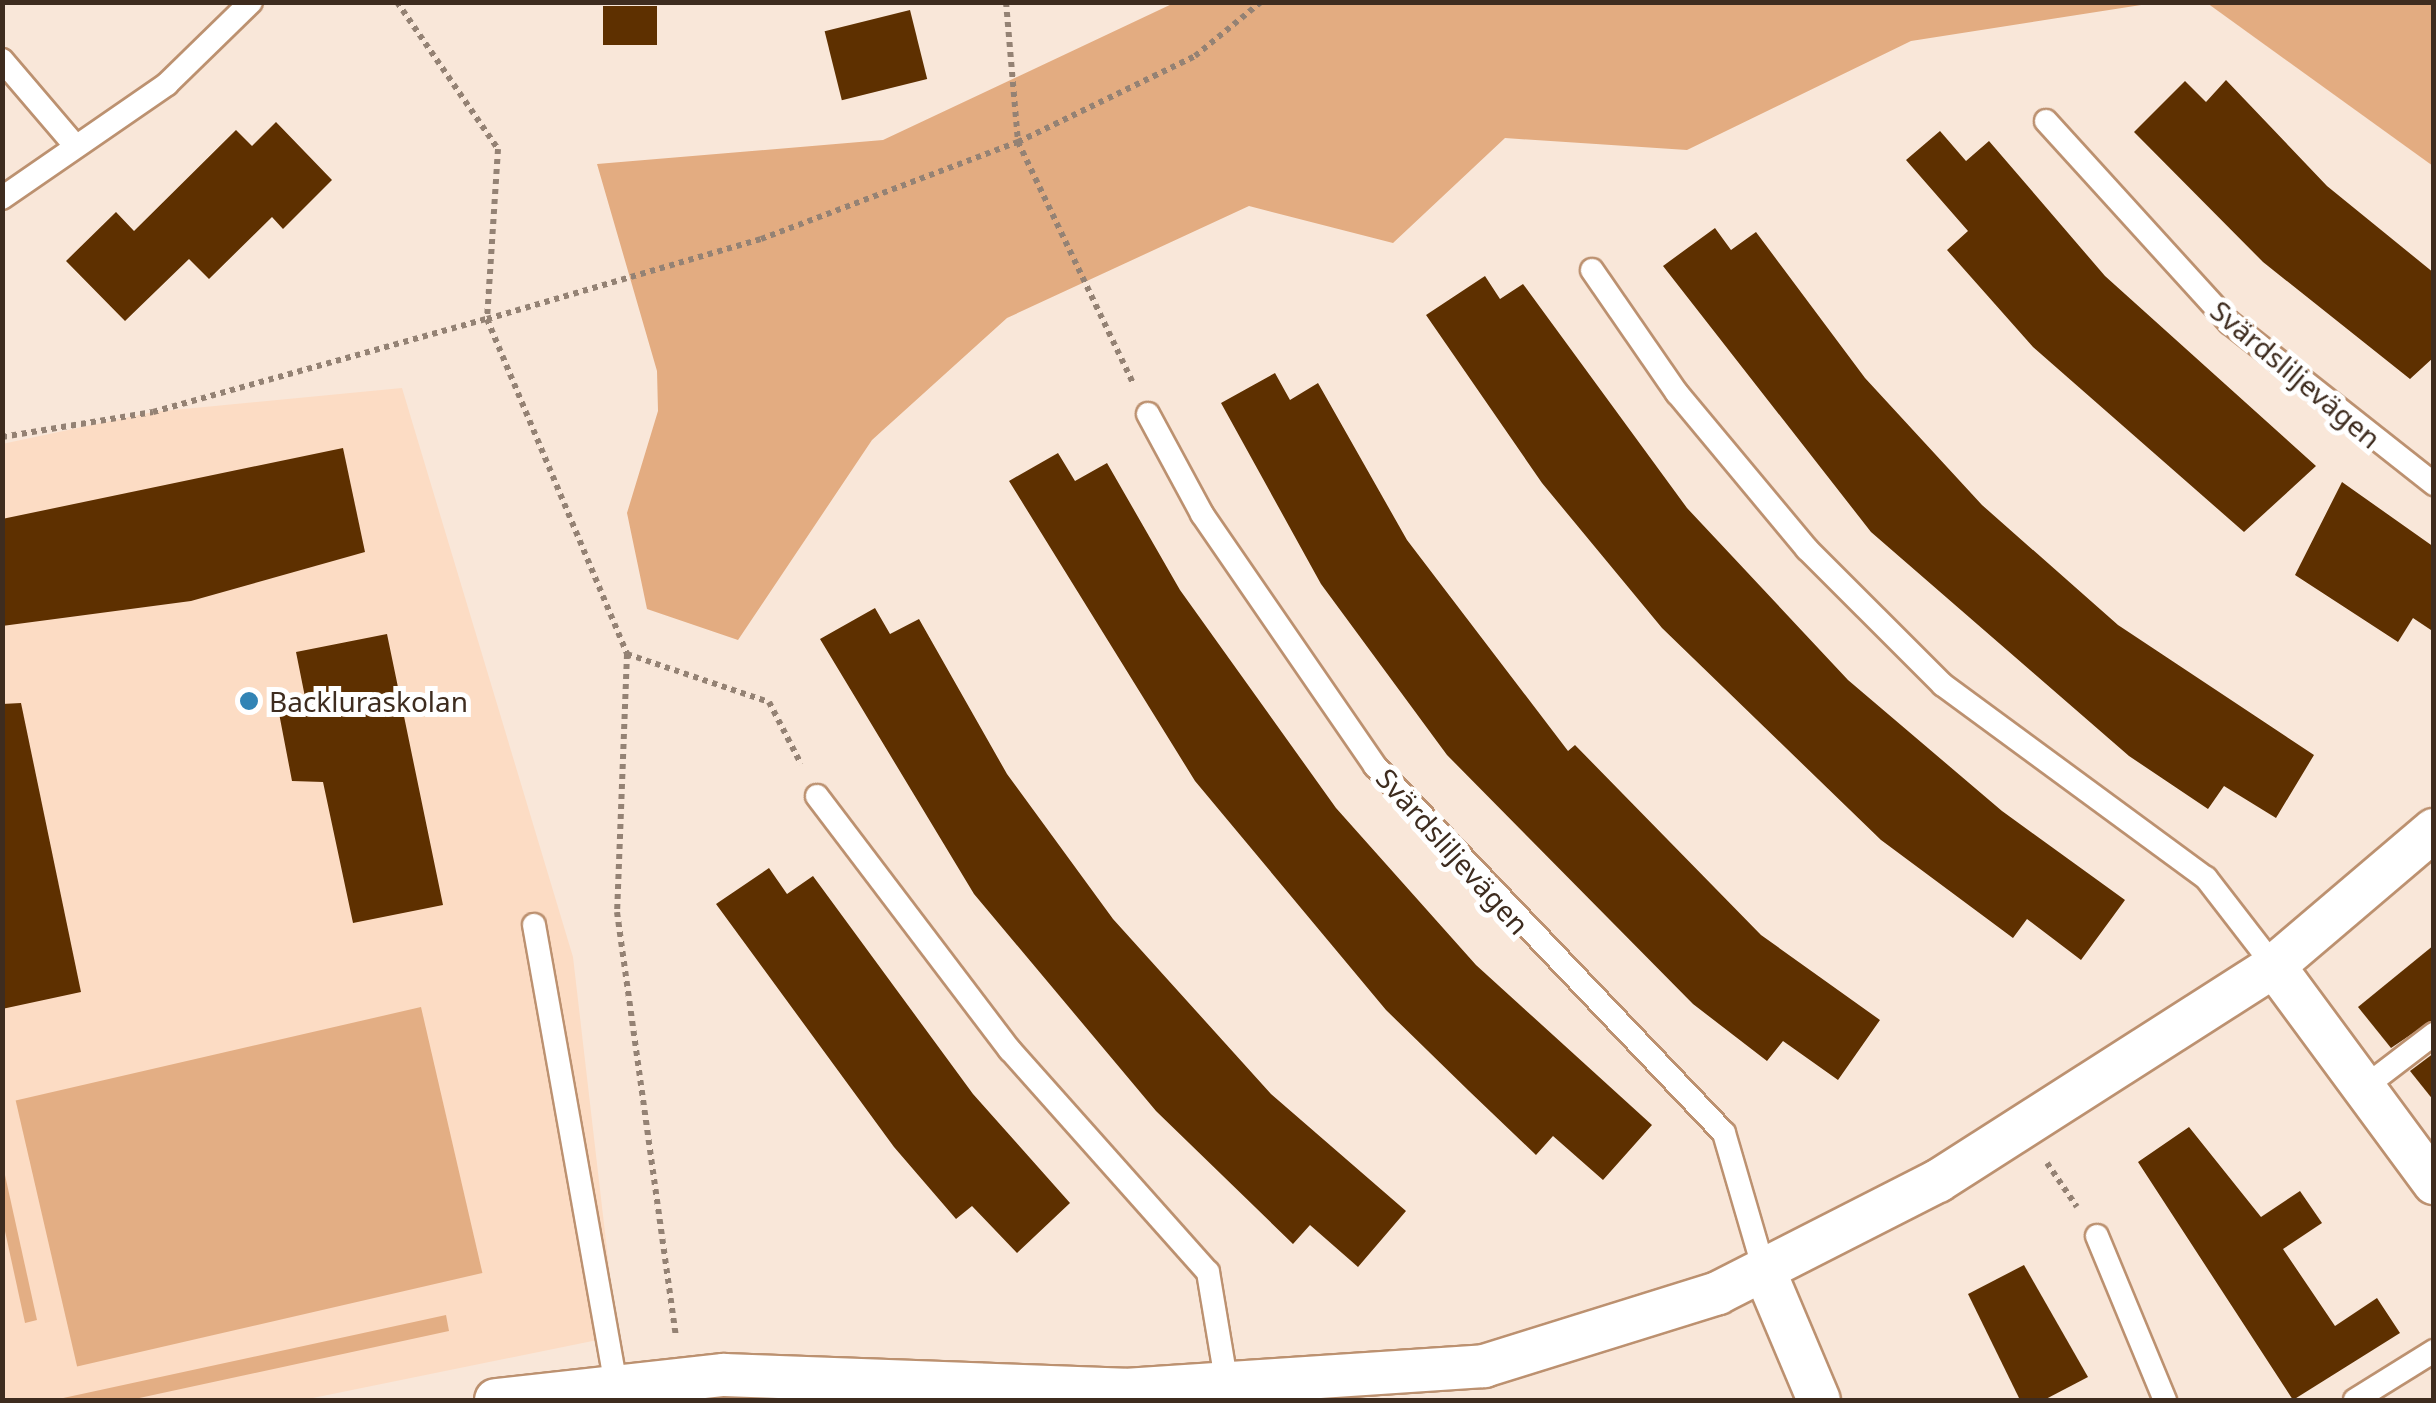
<!DOCTYPE html>
<meta charset="utf-8">
<style>
body{margin:0}
#map{position:relative;width:2436px;height:1403px;overflow:hidden;background:#f9e7d9;font-family:"Noto Sans",sans-serif}
div>[style]{position:absolute}
[style*='--x']{left:calc(var(--x)*1px);top:calc(var(--y)*1px);width:calc(var(--w)*1px);rotate:calc(var(--a)*1deg)}
.built>*{inset:0;background:#fcdcc4}
.green>*{inset:0;background:#e3ae84;transform-origin:0 0}
.forest>*{inset:0;background:#e3ac81}
.building>*{inset:0;background:#5e3000;transform-origin:0 0}
.path>*{height:6px;margin-top:-3px;transform-origin:0;background:repeating-linear-gradient(90deg,#948274 0 5px,transparent 0 10px)}
.roads{filter:drop-shadow(2px 0 #bc9170) drop-shadow(-2px 0 #bc9170) drop-shadow(0 2px #bc9170) drop-shadow(0 -2px #bc9170)}
.service>*{height:22px;margin:-11px;padding:0 11px;transform-origin:11px;border-radius:11px;background:#fff}
.minor>*{height:42px;margin:-21px;padding:0 21px;transform-origin:21px;border-radius:21px;background:#fff}
.dots>*{width:28px;height:28px;translate:-50% -50%;box-sizing:border-box;border:5px solid #fff;border-radius:50%}
span{translate:-50% -50%;white-space:nowrap;text-align:center;line-height:1.15;-webkit-text-stroke:10px #fff;paint-order:stroke}
.street-label{font-size:28px;color:#3e2c1f}
.poi-label{font-size:28px;color:#3e2c1f}
.left{translate:0 -50%;text-align:left}
.frame{position:absolute;inset:0;border:5px solid #3e2c1f;pointer-events:none}
</style>
<div id="map">
<div class="built">
<div style="clip-path:polygon(402px 388px,573px 957px,617px 1336px,303px 1400px,3px 1400px,2px 444px,153px 412px)"></div>
</div>
<div class="green">
<div style="left:421px;top:1007px;width:273px;height:416px;rotate:77deg"></div>
<div style="clip-path:polygon(3px 1166px,37px 1320px,25px 1323px,3px 1222px)"></div>
<div style="clip-path:polygon(446px 1315px,449px 1331px,130px 1400px,54px 1400px)"></div>
</div>
<div class="forest">
<div style="clip-path:polygon(1174px 3px,1174px 2px,2154px 3px,1911px 41px,1687px 150px,1505px 138px,1393px 243px,1249px 206px,1007px 318px,872px 440px,738px 640px,647px 609px,627px 513px,658px 411px,657px 371px,597px 164px,883px 140px)"></div>
<div style="clip-path:polygon(2207px 3px,2433px 3px,2433px 166px)"></div>
</div>
<div class="building">
<div style="left:603px;top:6px;width:54px;height:39px"></div>
<div style="left:910px;top:10px;width:71px;height:88px;rotate:76deg"></div>
<div style="clip-path:polygon(2226px 80px,2327px 186px,2434px 273px,2434px 357px,2410px 379px,2263px 262px,2134px 132px,2185px 81px,2206px 102px)"></div>
<div style="clip-path:polygon(276px 122px,332px 180px,283px 229px,272px 217px,209px 279px,189px 259px,125px 321px,66px 261px,116px 212px,134px 231px,236px 130px,252px 146px)"></div>
<div style="clip-path:polygon(1940px 131px,1966px 161px,1989px 141px,2105px 276px,2316px 466px,2244px 532px,2033px 347px,1947px 250px,1968px 231px,1906px 160px)"></div>
<div style="clip-path:polygon(1715px 228px,1731px 250px,1756px 232px,1865px 378px,1982px 505px,2118px 625px,2314px 755px,2276px 818px,2224px 786px,2208px 809px,2129px 756px,1871px 532px,1663px 266px)"></div>
<div style="clip-path:polygon(1485px 276px,1500px 299px,1523px 284px,1687px 508px,1848px 680px,2002px 811px,2125px 900px,2081px 960px,2027px 919px,2013px 938px,1881px 840px,1662px 628px,1542px 483px,1426px 315px)"></div>
<div style="clip-path:polygon(1275px 373px,1290px 400px,1318px 383px,1407px 540px,1568px 751px,1575px 745px,1761px 935px,1880px 1020px,1838px 1080px,1783px 1041px,1767px 1061px,1693px 1004px,1447px 755px,1321px 584px,1221px 403px)"></div>
<div style="clip-path:polygon(343px 448px,365px 552px,191px 601px,2px 626px,2px 519px)"></div>
<div style="clip-path:polygon(1058px 453px,1075px 481px,1107px 463px,1180px 590px,1336px 808px,1476px 965px,1652px 1125px,1603px 1180px,1553px 1136px,1536px 1155px,1469px 1091px,1386px 1010px,1195px 781px,1009px 481px)"></div>
<div style="clip-path:polygon(2342px 482px,2434px 547px,2434px 632px,2413px 618px,2398px 642px,2295px 575px)"></div>
<div style="clip-path:polygon(875px 608px,890px 634px,919px 619px,1007px 774px,1113px 919px,1271px 1094px,1406px 1211px,1358px 1267px,1310px 1225px,1293px 1244px,1156px 1111px,974px 894px,820px 639px)"></div>
<div style="clip-path:polygon(387px 634px,443px 905px,353px 923px,323px 782px,292px 781px,278px 708px,306px 702px,296px 652px)"></div>
<div style="clip-path:polygon(21px 703px,81px 992px,2px 1009px,2px 704px)"></div>
<div style="clip-path:polygon(769px 868px,787px 894px,813px 876px,973px 1094px,1070px 1203px,1017px 1253px,972px 1206px,956px 1219px,894px 1147px,716px 904px)"></div>
<div style="clip-path:polygon(2434px 945px,2434px 1019px,2391px 1048px,2358px 1007px)"></div>
<div style="clip-path:polygon(2434px 1053px,2434px 1101px,2410px 1071px)"></div>
<div style="clip-path:polygon(2189px 1127px,2261px 1217px,2300px 1191px,2322px 1223px,2283px 1249px,2335px 1326px,2377px 1298px,2400px 1333px,2293px 1400px,2138px 1162px)"></div>
<div style="clip-path:polygon(2024px 1265px,2088px 1377px,2044px 1400px,2020px 1400px,1968px 1294px)"></div>
</div>
<div class="path">
<div style="--x:397;--y:2;--w:178;--a:55.5"></div>
<div style="--x:498;--y:149;--w:170;--a:93.7"></div>
<div style="--x:487;--y:319;--w:285;--a:-16.3"></div>
<div style="--x:761;--y:239;--w:275;--a:-20.7"></div>
<div style="--x:1018;--y:142;--w:197;--a:-25.9"></div>
<div style="--x:1195;--y:56;--w:85;--a:-39.3"></div>
<div style="--x:1006;--y:2;--w:141;--a:85.1"></div>
<div style="--x:1018;--y:142;--w:269;--a:64.5"></div>
<div style="--x:2;--y:437;--w:153;--a:-9.4"></div>
<div style="--x:153;--y:412;--w:347;--a:-15.6"></div>
<div style="--x:487;--y:319;--w:363;--a:67.3"></div>
<div style="--x:627;--y:654;--w:258;--a:92.2"></div>
<div style="--x:617;--y:912;--w:428;--a:82.1"></div>
<div style="--x:627;--y:654;--w:150;--a:18.7"></div>
<div style="--x:769;--y:702;--w:70;--a:62.7"></div>
<div style="--x:2047;--y:1163;--w:53;--a:55.7"></div>
</div>
<div class="roads">
<div class="service">
<div style="--x:2;--y:60;--w:109;--a:49.5"></div>
<div style="--x:2046;--y:121;--w:273;--a:47.7"></div>
<div style="--x:2230;--y:323;--w:260;--a:38.3"></div>
<div style="--x:2;--y:198;--w:201;--a:-34.6"></div>
<div style="--x:167;--y:84;--w:117;--a:-44.3"></div>
<div style="--x:1592;--y:270;--w:150;--a:55.4"></div>
<div style="--x:1677;--y:393;--w:203;--a:50.2"></div>
<div style="--x:1807;--y:549;--w:192;--a:45"></div>
<div style="--x:1943;--y:685;--w:326;--a:36.3"></div>
<div style="--x:2206;--y:878;--w:111;--a:52.3"></div>
<div style="--x:1148;--y:414;--w:114;--a:61.6"></div>
<div style="--x:1202;--y:514;--w:306;--a:55.5"></div>
<div style="--x:1375;--y:766;--w:506;--a:46.44"></div>
<div style="--x:1724;--y:1133;--w:143;--a:73.7"></div>
<div style="--x:817;--y:796;--w:319;--a:52.8"></div>
<div style="--x:1010;--y:1050;--w:297;--a:48.3"></div>
<div style="--x:1208;--y:1272;--w:115;--a:80.5"></div>
<div style="--x:534;--y:925;--w:466;--a:79.9"></div>
<div style="--x:2362;--y:1089;--w:91;--a:-37.4"></div>
<div style="--x:2097;--y:1236;--w:178;--a:67.5"></div>
<div style="--x:2355;--y:1400;--w:93;--a:-31.8"></div>
</div>
<div class="minor">
<div style="--x:2274;--y:966;--w:270;--a:53.6"></div>
<div style="--x:1764;--y:1270;--w:141;--a:67.1"></div>
<div style="--x:496;--y:1400;--w:229;--a:-6.3"></div>
<div style="--x:724;--y:1375;--w:401;--a:2.1"></div>
<div style="--x:1125;--y:1390;--w:360;--a:-3.8"></div>
<div style="--x:1484;--y:1366;--w:245;--a:-17.3"></div>
<div style="--x:1718;--y:1293;--w:247;--a:-27"></div>
<div style="--x:1938;--y:1181;--w:399;--a:-32.6"></div>
<div style="--x:2274;--y:966;--w:210;--a:-40.4"></div>
</div>
</div>
<div class="dots">
<div style="left:249px;top:701px;background:#3284b5"></div>
</div>
<div class="street-label">
<span style="left:2296px;top:374px;rotate:40deg">Svärdsliljevägen</span>
<span style="left:1453px;top:851px;rotate:48deg">Svärdsliljevägen</span>
</div>
<div class="poi-label">
<span class="left" style="left:269px;top:701px">Backluraskolan</span>
</div>
<div class="frame"></div>
</div>
